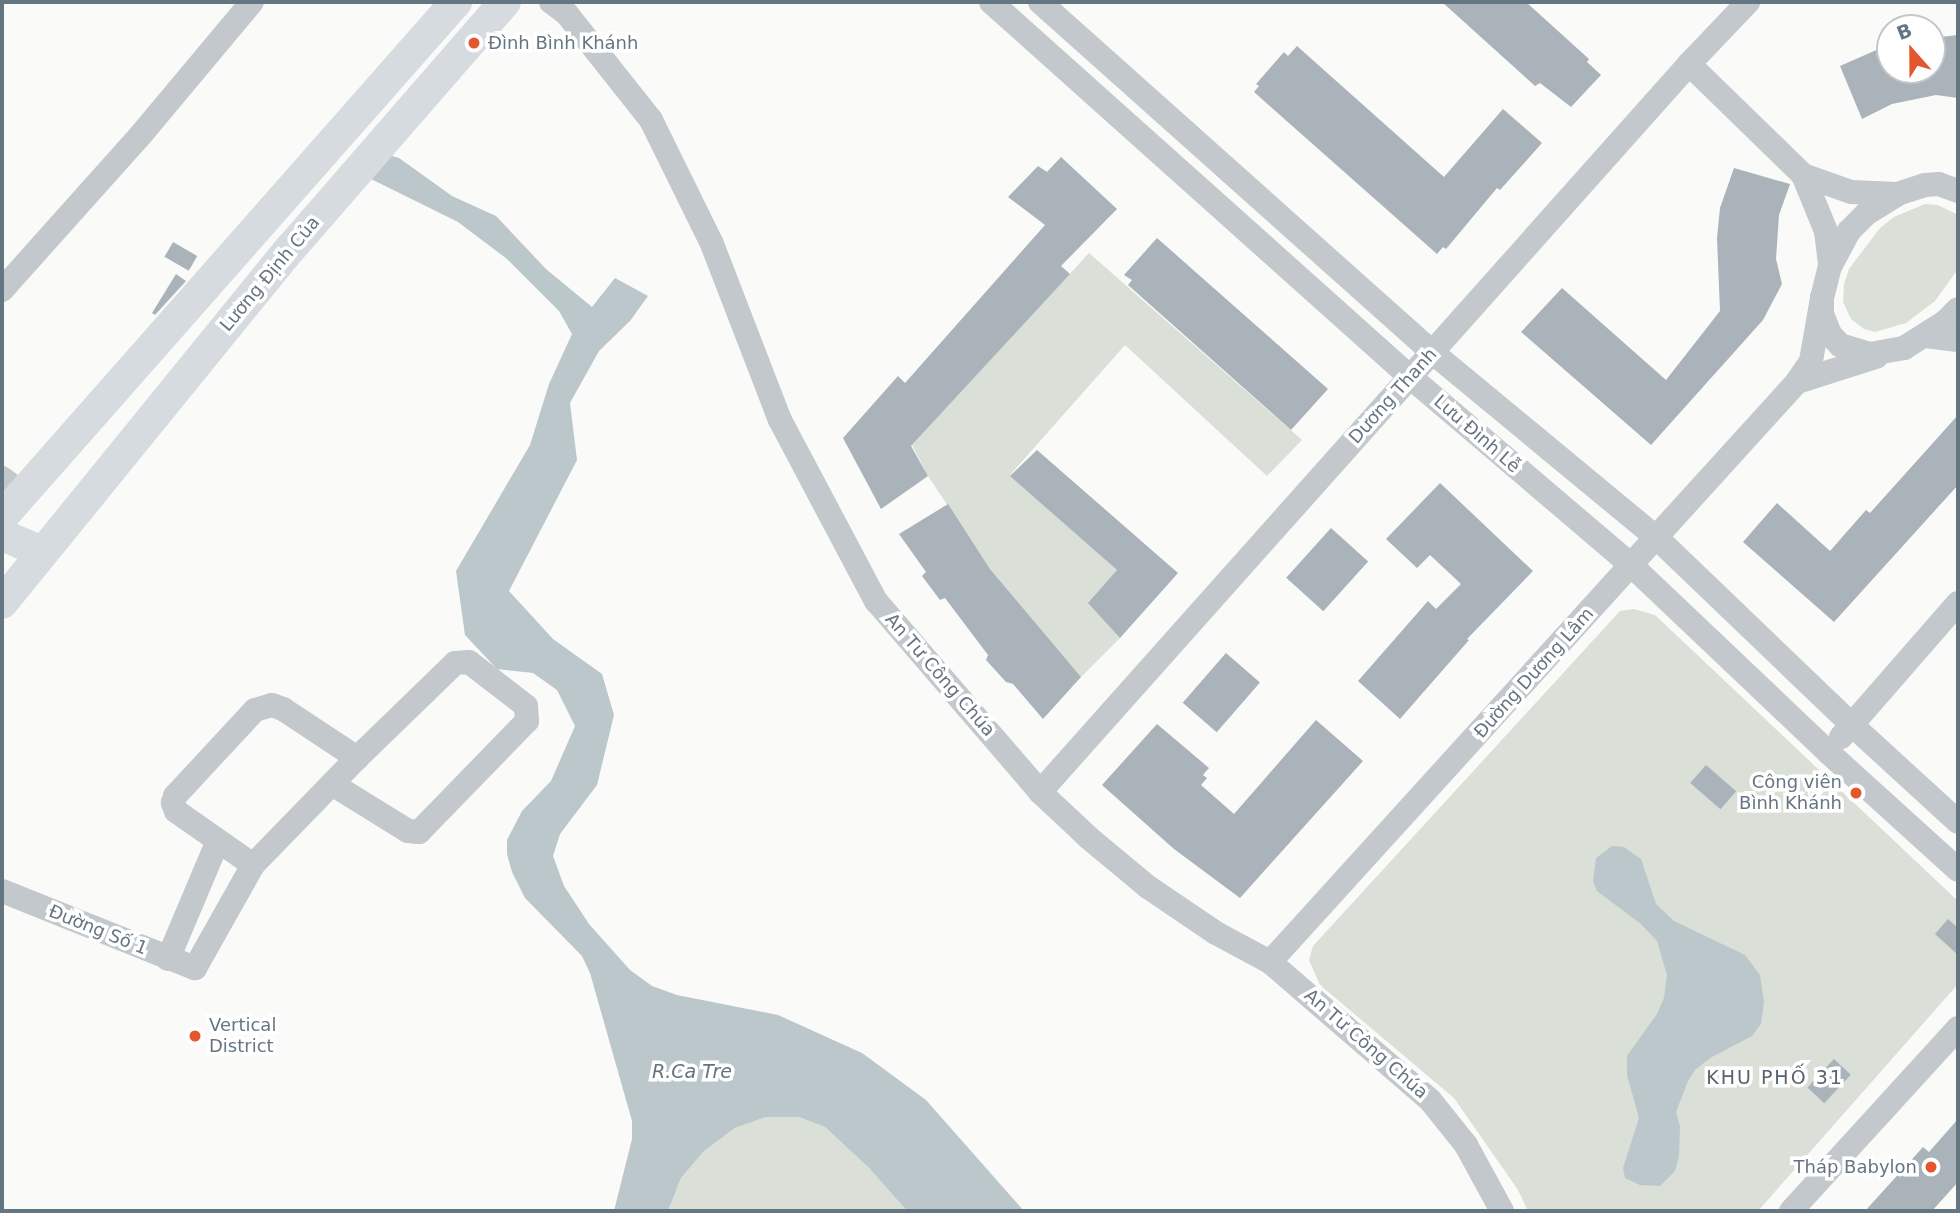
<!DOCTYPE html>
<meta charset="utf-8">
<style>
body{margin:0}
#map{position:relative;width:1960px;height:1213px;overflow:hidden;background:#fafaf8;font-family:"DejaVu Sans",sans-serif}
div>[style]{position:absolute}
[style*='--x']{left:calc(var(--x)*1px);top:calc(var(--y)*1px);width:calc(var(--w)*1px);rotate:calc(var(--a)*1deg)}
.green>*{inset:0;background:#dadfd7}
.water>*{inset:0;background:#bbc7cb}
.building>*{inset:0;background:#aab3b9;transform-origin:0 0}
.minor>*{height:24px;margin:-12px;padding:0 12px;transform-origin:12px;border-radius:12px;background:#c3c8cc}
.major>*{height:32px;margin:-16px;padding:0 16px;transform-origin:16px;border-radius:16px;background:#d6dbdf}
.dots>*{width:19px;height:19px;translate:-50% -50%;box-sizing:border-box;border:4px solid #fff;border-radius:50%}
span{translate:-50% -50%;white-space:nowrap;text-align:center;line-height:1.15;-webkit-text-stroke:7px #fff;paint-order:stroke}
.poi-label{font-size:18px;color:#657683}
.left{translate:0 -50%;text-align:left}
.right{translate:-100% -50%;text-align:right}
.street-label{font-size:18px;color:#657683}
.water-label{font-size:19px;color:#60757c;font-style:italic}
.neighbourhood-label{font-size:19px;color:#57646e;letter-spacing:2px}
.frame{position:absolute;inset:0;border:4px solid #657683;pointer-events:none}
.north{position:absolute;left:1876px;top:14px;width:70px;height:70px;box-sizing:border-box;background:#fff;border:2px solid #c1c8cd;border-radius:50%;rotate:339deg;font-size:19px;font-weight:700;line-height:28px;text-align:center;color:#657683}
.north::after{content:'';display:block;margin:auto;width:24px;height:32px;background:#e4572e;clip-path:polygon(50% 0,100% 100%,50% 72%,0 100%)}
</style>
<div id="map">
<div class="green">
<div style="clip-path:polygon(1925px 204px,1938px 205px,1958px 215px,1958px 269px,1935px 301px,1906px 323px,1875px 332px,1864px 329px,1851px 319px,1843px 302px,1844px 284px,1849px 269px,1880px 228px,1894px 217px)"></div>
<div style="clip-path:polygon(1089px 253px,1302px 440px,1267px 476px,1125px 345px,1010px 475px,1117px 570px,1089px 603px,1120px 638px,1081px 677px,990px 569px,928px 476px,912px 445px)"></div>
<div style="clip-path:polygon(1634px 609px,1655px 615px,1958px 901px,1958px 984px,1758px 1211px,1528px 1211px,1518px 1190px,1454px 1098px,1320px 985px,1309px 960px,1313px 946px,1620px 611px)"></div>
<div style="clip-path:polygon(766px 1117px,799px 1117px,825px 1127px,869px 1168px,907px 1211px,668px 1211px,681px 1178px,704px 1151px,735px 1128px)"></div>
</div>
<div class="water">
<div style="clip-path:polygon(389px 155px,399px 158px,452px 196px,496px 216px,546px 269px,592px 307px,615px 278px,648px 296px,630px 321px,599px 351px,570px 403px,577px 460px,509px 591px,553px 639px,602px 674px,614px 715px,597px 785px,560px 834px,553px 856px,564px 886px,589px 924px,630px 970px,652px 986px,677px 995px,778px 1015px,862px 1053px,926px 1100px,1024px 1211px,907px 1211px,869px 1168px,825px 1127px,799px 1117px,766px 1117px,735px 1128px,704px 1151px,681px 1178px,668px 1211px,614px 1211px,632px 1139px,632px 1121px,590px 973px,582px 956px,525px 898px,512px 872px,507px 854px,507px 840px,522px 811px,551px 781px,575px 726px,557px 690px,533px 673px,497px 669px,465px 635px,456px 571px,530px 445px,549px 384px,572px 334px,559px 311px,507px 259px,458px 222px,369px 178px)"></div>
<div style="clip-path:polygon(1612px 846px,1624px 847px,1641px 859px,1656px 904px,1674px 921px,1745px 955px,1760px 975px,1764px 1002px,1761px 1024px,1752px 1036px,1710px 1058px,1695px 1070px,1688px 1081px,1676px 1112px,1680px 1126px,1679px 1157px,1675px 1171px,1660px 1186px,1640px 1185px,1625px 1178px,1623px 1168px,1639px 1118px,1627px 1075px,1627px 1056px,1657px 1014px,1664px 998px,1667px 975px,1657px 941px,1641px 924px,1597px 891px,1593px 881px,1596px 858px)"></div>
</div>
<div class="building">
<div style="clip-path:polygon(1442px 2px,1526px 2px,1589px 59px,1587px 62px,1601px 75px,1571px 107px,1540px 83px,1535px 86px)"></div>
<div style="clip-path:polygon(1958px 35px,1958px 98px,1936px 95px,1892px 104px,1862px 119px,1840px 66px,1890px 44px,1890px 70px,1932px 70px,1932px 38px)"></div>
<div style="clip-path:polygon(1297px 46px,1444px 177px,1503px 109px,1542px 143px,1500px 190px,1497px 188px,1446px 249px,1443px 247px,1437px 254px,1254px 92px,1259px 86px,1256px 84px,1284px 52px,1288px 56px)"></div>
<div style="clip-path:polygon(1061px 157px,1117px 209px,1061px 266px,1070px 274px,911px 446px,928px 476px,881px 509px,843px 438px,898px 376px,905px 383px,1045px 225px,1008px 197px,1038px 166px,1047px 172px)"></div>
<div style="clip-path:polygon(1734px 168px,1790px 184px,1779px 215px,1776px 259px,1782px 284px,1763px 320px,1651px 445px,1521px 332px,1562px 288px,1666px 380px,1720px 311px,1717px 238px,1720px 208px)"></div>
<div style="clip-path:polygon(1157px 238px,1328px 389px,1291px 430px,1128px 285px,1132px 280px,1124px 275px)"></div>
<div style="left:173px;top:242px;width:28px;height:17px;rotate:30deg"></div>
<div style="clip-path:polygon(176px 274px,186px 281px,155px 315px,152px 313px)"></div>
<div style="clip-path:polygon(1958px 415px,1958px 485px,1834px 622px,1743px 542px,1777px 503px,1830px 551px,1866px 510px,1870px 513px)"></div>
<div style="clip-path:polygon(1037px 450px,1178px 573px,1120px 638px,1088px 603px,1117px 570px,1010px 476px)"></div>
<div style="clip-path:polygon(1440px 483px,1533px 571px,1467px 639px,1469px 640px,1400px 719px,1358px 681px,1428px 601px,1436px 609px,1461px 584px,1430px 555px,1417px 568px,1386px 539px)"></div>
<div style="clip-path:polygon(948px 504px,990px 569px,1081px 677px,1043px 719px,1013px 684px,1006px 682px,986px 660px,988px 655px,945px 598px,940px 600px,922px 576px,926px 572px,899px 534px)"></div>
<div style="left:1331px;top:528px;width:50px;height:67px;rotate:42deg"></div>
<div style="left:1226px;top:653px;width:45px;height:66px;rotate:41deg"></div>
<div style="clip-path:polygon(1316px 720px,1363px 761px,1240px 898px,1174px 849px,1102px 785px,1157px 724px,1209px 768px,1203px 775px,1207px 778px,1201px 785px,1234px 814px)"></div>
<div style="left:1706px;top:765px;width:40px;height:24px;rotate:41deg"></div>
<div style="clip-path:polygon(1948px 919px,1958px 928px,1958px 955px,1935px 934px)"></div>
<div style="left:1834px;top:1059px;width:23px;height:39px;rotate:43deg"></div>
<div style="clip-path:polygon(1958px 1119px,1958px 1182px,1932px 1211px,1865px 1211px,1923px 1147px,1929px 1152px)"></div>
</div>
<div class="minor">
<div style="--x:551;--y:2;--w:20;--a:37"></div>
<div style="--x:567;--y:14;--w:135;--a:51.6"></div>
<div style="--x:651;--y:120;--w:138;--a:63.8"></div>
<div style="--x:712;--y:244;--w:189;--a:68.9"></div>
<div style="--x:780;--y:420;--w:205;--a:62.1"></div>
<div style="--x:876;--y:601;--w:252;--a:49.3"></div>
<div style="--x:1040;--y:792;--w:67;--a:43.2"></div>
<div style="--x:1089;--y:838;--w:77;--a:39.7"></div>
<div style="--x:1148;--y:887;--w:82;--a:34.1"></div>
<div style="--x:1216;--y:933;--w:61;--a:28.2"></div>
<div style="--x:1270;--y:962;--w:211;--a:40.8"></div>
<div style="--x:1430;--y:1100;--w:58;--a:51.3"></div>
<div style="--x:1466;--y:1145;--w:75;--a:61.4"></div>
<div style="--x:991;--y:2;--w:561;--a:41.82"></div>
<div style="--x:1409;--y:376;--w:292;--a:40.4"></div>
<div style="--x:1631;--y:565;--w:273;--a:43.5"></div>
<div style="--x:1829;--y:753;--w:174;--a:42.2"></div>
<div style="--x:1040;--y:2;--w:526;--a:41.76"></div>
<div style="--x:1432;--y:352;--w:292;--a:39.6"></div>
<div style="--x:1657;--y:538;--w:269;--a:43.8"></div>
<div style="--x:1851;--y:724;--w:145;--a:42.5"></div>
<div style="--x:1689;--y:64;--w:159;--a:44.2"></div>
<div style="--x:1803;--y:175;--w:61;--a:67.7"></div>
<div style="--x:1826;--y:231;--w:35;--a:83"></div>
<div style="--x:1803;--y:175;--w:51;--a:19.5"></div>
<div style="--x:1851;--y:192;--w:47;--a:2.4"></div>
<div style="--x:1958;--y:191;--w:20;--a:-160"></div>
<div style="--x:1939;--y:184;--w:14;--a:176"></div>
<div style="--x:1925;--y:185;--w:28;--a:162"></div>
<div style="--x:1898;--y:194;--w:38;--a:148"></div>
<div style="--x:1866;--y:214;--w:24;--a:135"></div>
<div style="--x:1849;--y:231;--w:40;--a:118"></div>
<div style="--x:1830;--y:266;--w:33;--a:104"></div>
<div style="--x:1822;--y:298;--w:16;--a:90"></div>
<div style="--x:1822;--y:314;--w:22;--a:68"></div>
<div style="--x:1830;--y:334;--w:15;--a:48"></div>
<div style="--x:1840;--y:345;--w:31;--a:17"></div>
<div style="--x:1870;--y:354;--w:35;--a:-10"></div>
<div style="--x:1904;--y:348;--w:49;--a:-32.4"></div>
<div style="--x:1945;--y:322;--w:18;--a:-45"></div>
<div style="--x:2;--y:290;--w:205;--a:-48.2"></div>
<div style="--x:139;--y:137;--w:176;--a:-50.1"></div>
<div style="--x:1925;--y:336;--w:33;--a:7"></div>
<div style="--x:1797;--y:382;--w:83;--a:-17.6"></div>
<div style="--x:2;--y:478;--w:26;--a:37"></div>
<div style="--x:1841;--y:737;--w:178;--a:-48.9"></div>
<div style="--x:1040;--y:792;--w:975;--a:-48.28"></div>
<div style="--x:1689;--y:64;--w:86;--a:-46.4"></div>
<div style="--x:253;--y:865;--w:94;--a:-145"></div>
<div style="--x:176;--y:811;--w:9;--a:-111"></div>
<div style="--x:173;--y:803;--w:7;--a:-74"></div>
<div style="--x:175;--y:796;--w:117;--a:-47.1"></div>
<div style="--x:255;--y:710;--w:18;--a:-16"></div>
<div style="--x:272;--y:705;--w:12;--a:20"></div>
<div style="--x:283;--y:709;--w:89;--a:33.5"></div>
<div style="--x:2;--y:891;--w:208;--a:21.8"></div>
<div style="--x:195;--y:968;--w:118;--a:-60.6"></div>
<div style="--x:253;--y:865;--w:149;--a:-45.8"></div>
<div style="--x:357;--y:758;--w:136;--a:-44.1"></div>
<div style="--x:455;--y:663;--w:14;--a:-4"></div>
<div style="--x:469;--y:662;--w:72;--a:37.7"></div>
<div style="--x:526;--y:706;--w:15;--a:86"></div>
<div style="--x:527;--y:721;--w:155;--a:134.2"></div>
<div style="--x:419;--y:832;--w:11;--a:-175"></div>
<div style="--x:408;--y:831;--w:89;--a:-148.3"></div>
<div style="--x:168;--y:959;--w:126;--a:-67.1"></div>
<div style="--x:1270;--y:962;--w:784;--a:-47.74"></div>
<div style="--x:1797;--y:382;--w:25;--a:-56"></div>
<div style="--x:1811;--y:361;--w:64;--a:-80.1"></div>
<div style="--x:1791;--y:1211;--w:248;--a:-47.6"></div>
</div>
<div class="major">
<div style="--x:2;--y:517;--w:687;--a:-48.6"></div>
<div style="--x:2;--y:535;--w:43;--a:23"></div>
<div style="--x:2;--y:603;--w:458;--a:-50.9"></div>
<div style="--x:291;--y:248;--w:326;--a:-49"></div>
</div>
<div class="dots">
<div style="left:474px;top:43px;background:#e4572e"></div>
<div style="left:1856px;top:793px;background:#e4572e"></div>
<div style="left:195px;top:1036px;background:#e4572e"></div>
<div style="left:1931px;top:1167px;background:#e4572e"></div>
</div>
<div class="poi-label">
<span class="left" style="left:488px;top:43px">Đình Bình Khánh</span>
<span class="right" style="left:1842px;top:793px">Công viên<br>Bình Khánh</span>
<span class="left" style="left:209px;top:1036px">Vertical<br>District</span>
<span class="right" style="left:1917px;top:1167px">Tháp Babylon</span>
</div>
<div class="street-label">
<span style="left:270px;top:274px;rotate:-50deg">Lương Định Của</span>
<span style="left:1393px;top:396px;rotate:-48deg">Dương Thanh</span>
<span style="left:1477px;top:434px;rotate:41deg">Lưu Đình Lễ</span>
<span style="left:1534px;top:673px;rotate:-48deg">Đường Dương Lâm</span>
<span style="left:940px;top:675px;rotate:49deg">An Tư Công Chúa</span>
<span style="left:98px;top:930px;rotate:22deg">Đường Số 1</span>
<span style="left:1366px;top:1044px;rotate:41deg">An Tư Công Chúa</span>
</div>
<div class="water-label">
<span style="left:692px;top:1072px">R.Ca Tre</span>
</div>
<div class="neighbourhood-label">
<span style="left:1775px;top:1078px">KHU PHỐ 31</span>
</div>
<div class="frame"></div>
<div class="north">B</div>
</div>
